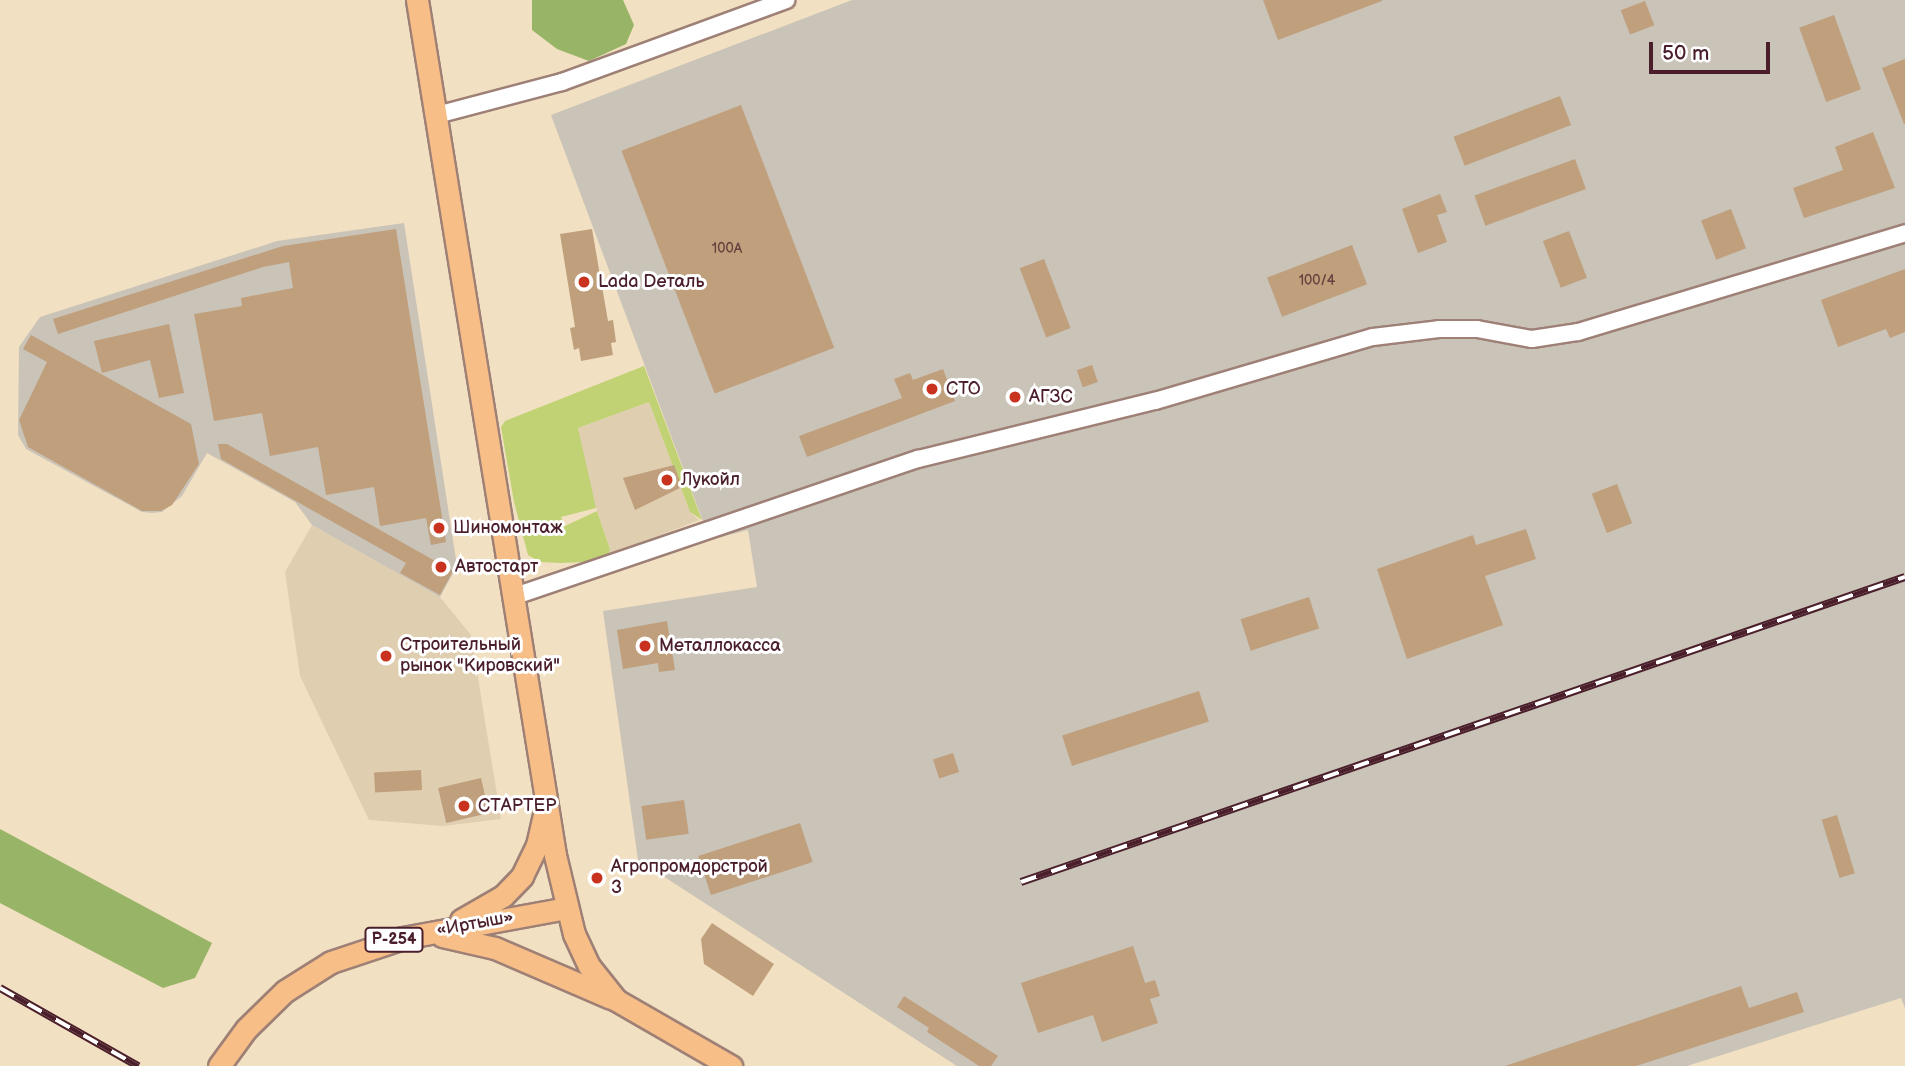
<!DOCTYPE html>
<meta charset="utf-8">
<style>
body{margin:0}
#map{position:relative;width:1905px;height:1066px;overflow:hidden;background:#f2e0c2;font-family:"Balsamiq Sans",sans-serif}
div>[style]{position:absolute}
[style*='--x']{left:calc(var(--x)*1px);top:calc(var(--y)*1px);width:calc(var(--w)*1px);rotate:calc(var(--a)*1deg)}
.built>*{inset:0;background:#e0ceb1}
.industrial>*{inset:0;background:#cac3b8}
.green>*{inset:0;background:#c0d274}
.forest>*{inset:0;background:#98b466}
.building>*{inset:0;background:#bf9f7c;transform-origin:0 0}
.roads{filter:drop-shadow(2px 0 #9e8076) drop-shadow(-2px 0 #9e8076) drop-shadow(0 2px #9e8076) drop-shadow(0 -2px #9e8076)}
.minor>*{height:16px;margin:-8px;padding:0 8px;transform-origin:8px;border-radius:8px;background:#fff}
.major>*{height:21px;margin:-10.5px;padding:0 10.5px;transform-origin:10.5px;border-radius:10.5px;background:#f7be87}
.rail>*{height:8px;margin-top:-4px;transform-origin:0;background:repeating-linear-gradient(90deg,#fff 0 16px,#4a1f2b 0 32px);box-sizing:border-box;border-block:2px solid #4a1f2b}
.dots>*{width:19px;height:19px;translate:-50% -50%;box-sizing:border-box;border:4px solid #fff;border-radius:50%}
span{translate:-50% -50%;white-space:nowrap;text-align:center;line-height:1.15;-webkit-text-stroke:6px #fff;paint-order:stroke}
.number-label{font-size:14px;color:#673f3f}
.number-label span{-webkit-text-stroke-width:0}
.shield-label span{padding:2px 5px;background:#fff;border:2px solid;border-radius:5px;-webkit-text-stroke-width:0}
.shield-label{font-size:16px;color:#4a1f2b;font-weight:700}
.poi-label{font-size:18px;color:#4a1f2b}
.left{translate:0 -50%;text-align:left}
.street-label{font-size:18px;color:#4a1f2b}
.scale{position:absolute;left:1649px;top:42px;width:121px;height:32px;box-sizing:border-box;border:4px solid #4a1f2b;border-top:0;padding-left:9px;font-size:21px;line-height:24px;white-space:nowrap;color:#4a1f2b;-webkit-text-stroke:5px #fff;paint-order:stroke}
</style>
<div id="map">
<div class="built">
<div style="clip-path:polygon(649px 402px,690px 512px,699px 520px,608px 556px,610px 548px,590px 490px,578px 428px)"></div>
<div style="clip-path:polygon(312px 525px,440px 597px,471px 635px,501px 819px,443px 826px,369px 820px,300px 676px,285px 572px)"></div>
</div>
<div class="industrial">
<div style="clip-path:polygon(852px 0,1905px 0,1905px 1008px,1901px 998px,1687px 1066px,957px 1066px,638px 860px,603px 611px,757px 587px,748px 530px,710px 540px,551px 115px)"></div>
<div style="clip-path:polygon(404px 223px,457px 566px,440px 597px,312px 525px,295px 502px,207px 453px,182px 496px,162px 512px,152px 513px,142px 512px,26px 449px,18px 435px,19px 347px,40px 317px,277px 241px)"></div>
</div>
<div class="green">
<div style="clip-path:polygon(644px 366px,702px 520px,690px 512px,649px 402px,578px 428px,596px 508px,561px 517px,565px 526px,597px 511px,610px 549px,608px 556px,603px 561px,561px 563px,540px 562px,528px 555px,514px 502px,501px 427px,505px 421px)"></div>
</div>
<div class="forest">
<div style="clip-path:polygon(532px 0,623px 0,634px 25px,626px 44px,589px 61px,557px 49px,532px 30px)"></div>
<div style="clip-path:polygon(0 829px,212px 943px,195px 978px,163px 988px,0 903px)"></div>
</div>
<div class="building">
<div style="clip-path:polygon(1263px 0,1382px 0,1382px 1px,1278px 40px)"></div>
<div style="left:1645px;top:1px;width:26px;height:26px;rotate:69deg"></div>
<div style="left:1834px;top:15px;width:79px;height:37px;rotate:70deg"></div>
<div style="clip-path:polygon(1905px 59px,1905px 124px,1904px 124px,1882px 68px)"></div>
<div style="left:1560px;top:96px;width:31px;height:114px;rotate:69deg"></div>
<div style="left:741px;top:105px;width:260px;height:128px;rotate:69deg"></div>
<div style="clip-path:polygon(1873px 132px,1895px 188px,1804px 218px,1793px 188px,1843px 170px,1835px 147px)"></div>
<div style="left:1575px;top:159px;width:32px;height:107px;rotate:70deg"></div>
<div style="clip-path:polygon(1440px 194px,1447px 212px,1437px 215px,1447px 242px,1418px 253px,1402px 209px)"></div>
<div style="left:1731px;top:209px;width:42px;height:32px;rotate:69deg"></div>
<div style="clip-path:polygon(396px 229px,446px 542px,431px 545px,426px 518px,380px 526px,374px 487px,326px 495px,318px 447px,270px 456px,262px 413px,214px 421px,194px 314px,242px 306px,241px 298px,293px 288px,289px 262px,263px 267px,58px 334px,53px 319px,283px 246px)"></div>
<div style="clip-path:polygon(592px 229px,608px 321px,613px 320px,616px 342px,611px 343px,613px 355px,581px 361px,579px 348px,574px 350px,570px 328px,575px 327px,560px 234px)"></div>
<div style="left:1569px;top:231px;width:50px;height:28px;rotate:69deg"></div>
<div style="left:1352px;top:245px;width:42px;height:91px;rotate:69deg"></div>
<div style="left:1044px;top:259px;width:74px;height:26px;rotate:69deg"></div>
<div style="clip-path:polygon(1905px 269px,1905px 332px,1890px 338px,1886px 329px,1838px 347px,1821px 300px)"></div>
<div style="clip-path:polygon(169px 324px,184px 393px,159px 398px,150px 360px,102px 373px,94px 341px)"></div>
<div style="clip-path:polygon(31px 335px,191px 424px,199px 464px,172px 505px,161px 511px,142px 511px,28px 447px,19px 420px,47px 362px,23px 349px)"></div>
<div style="left:1092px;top:365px;width:18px;height:16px;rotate:71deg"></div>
<div style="clip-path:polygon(943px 369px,955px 401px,807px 457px,799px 436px,902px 398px,894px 379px,910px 373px,913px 380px)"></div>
<div style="clip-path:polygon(218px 444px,227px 444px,453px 571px,440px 595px,400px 573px,406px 563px,221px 459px)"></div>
<div style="clip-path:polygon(674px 465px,682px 487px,635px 510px,623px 478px)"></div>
<div style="left:1617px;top:484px;width:42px;height:27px;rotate:69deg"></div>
<div style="clip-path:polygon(1526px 529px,1536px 559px,1485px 576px,1503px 625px,1407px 659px,1377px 569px,1473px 535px,1476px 545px)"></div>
<div style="left:1309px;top:597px;width:33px;height:72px;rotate:72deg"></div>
<div style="clip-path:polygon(667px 621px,675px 670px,659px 672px,658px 663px,623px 669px,617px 630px)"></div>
<div style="left:1199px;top:691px;width:32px;height:144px;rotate:72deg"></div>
<div style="left:953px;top:753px;width:20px;height:21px;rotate:72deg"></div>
<div style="left:421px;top:770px;width:20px;height:47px;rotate:87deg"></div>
<div style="left:481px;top:778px;width:36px;height:44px;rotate:77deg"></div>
<div style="left:684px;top:800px;width:34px;height:43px;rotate:82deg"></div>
<div style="left:1837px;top:815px;width:61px;height:16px;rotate:73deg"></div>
<div style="left:800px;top:823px;width:41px;height:107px;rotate:72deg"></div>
<div style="clip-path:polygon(712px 923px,774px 964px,753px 996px,704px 964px,701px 939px)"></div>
<div style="clip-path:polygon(1133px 946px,1145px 983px,1155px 980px,1160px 996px,1150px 999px,1158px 1023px,1102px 1042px,1093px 1015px,1038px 1033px,1021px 983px)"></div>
<div style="clip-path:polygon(1741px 986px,1749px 1008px,1797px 992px,1804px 1012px,1636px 1066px,1505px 1066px)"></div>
<div style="clip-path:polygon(904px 996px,998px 1056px,991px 1066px,979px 1066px,927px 1032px,929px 1028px,897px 1007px)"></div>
</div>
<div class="roads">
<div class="minor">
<div style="--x:437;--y:115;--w:129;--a:-14.8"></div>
<div style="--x:562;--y:82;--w:239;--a:-20.1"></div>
<div style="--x:515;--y:596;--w:426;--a:-18.8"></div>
<div style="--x:918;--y:459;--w:244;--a:-13.8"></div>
<div style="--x:1155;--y:401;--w:227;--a:-16.4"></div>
<div style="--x:1373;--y:337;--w:66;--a:-6.9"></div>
<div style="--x:1439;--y:329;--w:38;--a:0"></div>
<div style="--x:1477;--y:329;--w:56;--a:10.3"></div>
<div style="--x:1532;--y:339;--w:47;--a:-8.7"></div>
<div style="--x:1578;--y:332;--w:342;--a:-16.8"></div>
</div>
<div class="major">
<div style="--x:417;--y:0;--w:866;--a:80.83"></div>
<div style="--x:555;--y:855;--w:81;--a:76.5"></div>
<div style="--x:574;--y:934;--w:35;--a:65"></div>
<div style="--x:589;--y:966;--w:43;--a:51.5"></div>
<div style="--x:616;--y:1000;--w:133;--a:29.9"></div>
<div style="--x:461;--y:920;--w:48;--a:-29.7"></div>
<div style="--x:503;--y:896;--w:28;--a:-46"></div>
<div style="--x:522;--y:876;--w:34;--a:-64"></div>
<div style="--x:537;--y:845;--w:32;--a:-77"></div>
<div style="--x:442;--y:936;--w:54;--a:12.8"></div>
<div style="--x:495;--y:948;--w:126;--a:23.3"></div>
<div style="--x:219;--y:1066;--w:46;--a:-53.9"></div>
<div style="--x:246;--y:1029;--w:54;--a:-44.3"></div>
<div style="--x:285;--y:991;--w:54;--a:-32.2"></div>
<div style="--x:331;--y:962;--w:76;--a:-18.4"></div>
<div style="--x:403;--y:938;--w:167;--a:-10.4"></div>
</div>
</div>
<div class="rail">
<div style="--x:1021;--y:882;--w:935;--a:-19.04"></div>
<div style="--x:0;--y:988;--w:159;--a:29.5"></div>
</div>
<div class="dots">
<div style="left:584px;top:282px;background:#c8321e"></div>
<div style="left:932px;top:389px;background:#c8321e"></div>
<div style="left:1015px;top:397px;background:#c8321e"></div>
<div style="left:667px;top:480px;background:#c8321e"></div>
<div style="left:439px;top:528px;background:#c8321e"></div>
<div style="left:441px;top:567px;background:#c8321e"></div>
<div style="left:645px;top:646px;background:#c8321e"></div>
<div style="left:386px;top:656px;background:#c8321e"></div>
<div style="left:464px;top:806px;background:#c8321e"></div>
<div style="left:597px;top:878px;background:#c8321e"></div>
</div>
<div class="number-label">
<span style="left:727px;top:249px">100А</span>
<span style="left:1317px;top:281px">100/4</span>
</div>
<div class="shield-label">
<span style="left:394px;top:940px">Р-254</span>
</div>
<div class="poi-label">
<span class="left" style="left:598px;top:282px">Lada Dеталь</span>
<span class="left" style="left:946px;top:389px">СТО</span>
<span class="left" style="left:1029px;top:397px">АГЗС</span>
<span class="left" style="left:681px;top:480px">Лукойл</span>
<span class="left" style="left:453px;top:528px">Шиномонтаж</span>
<span class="left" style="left:455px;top:567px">Автостарт</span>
<span class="left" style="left:400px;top:656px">Строительный<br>рынок "Кировский"</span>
<span class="left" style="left:659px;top:646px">Металлокасса</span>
<span class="left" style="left:478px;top:806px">СТАРТЕР</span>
<span class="left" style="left:611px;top:878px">Агропромдорстрой<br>3</span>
</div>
<div class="street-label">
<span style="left:475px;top:924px;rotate:-10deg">«Иртыш»</span>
</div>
<div class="scale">50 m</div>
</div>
